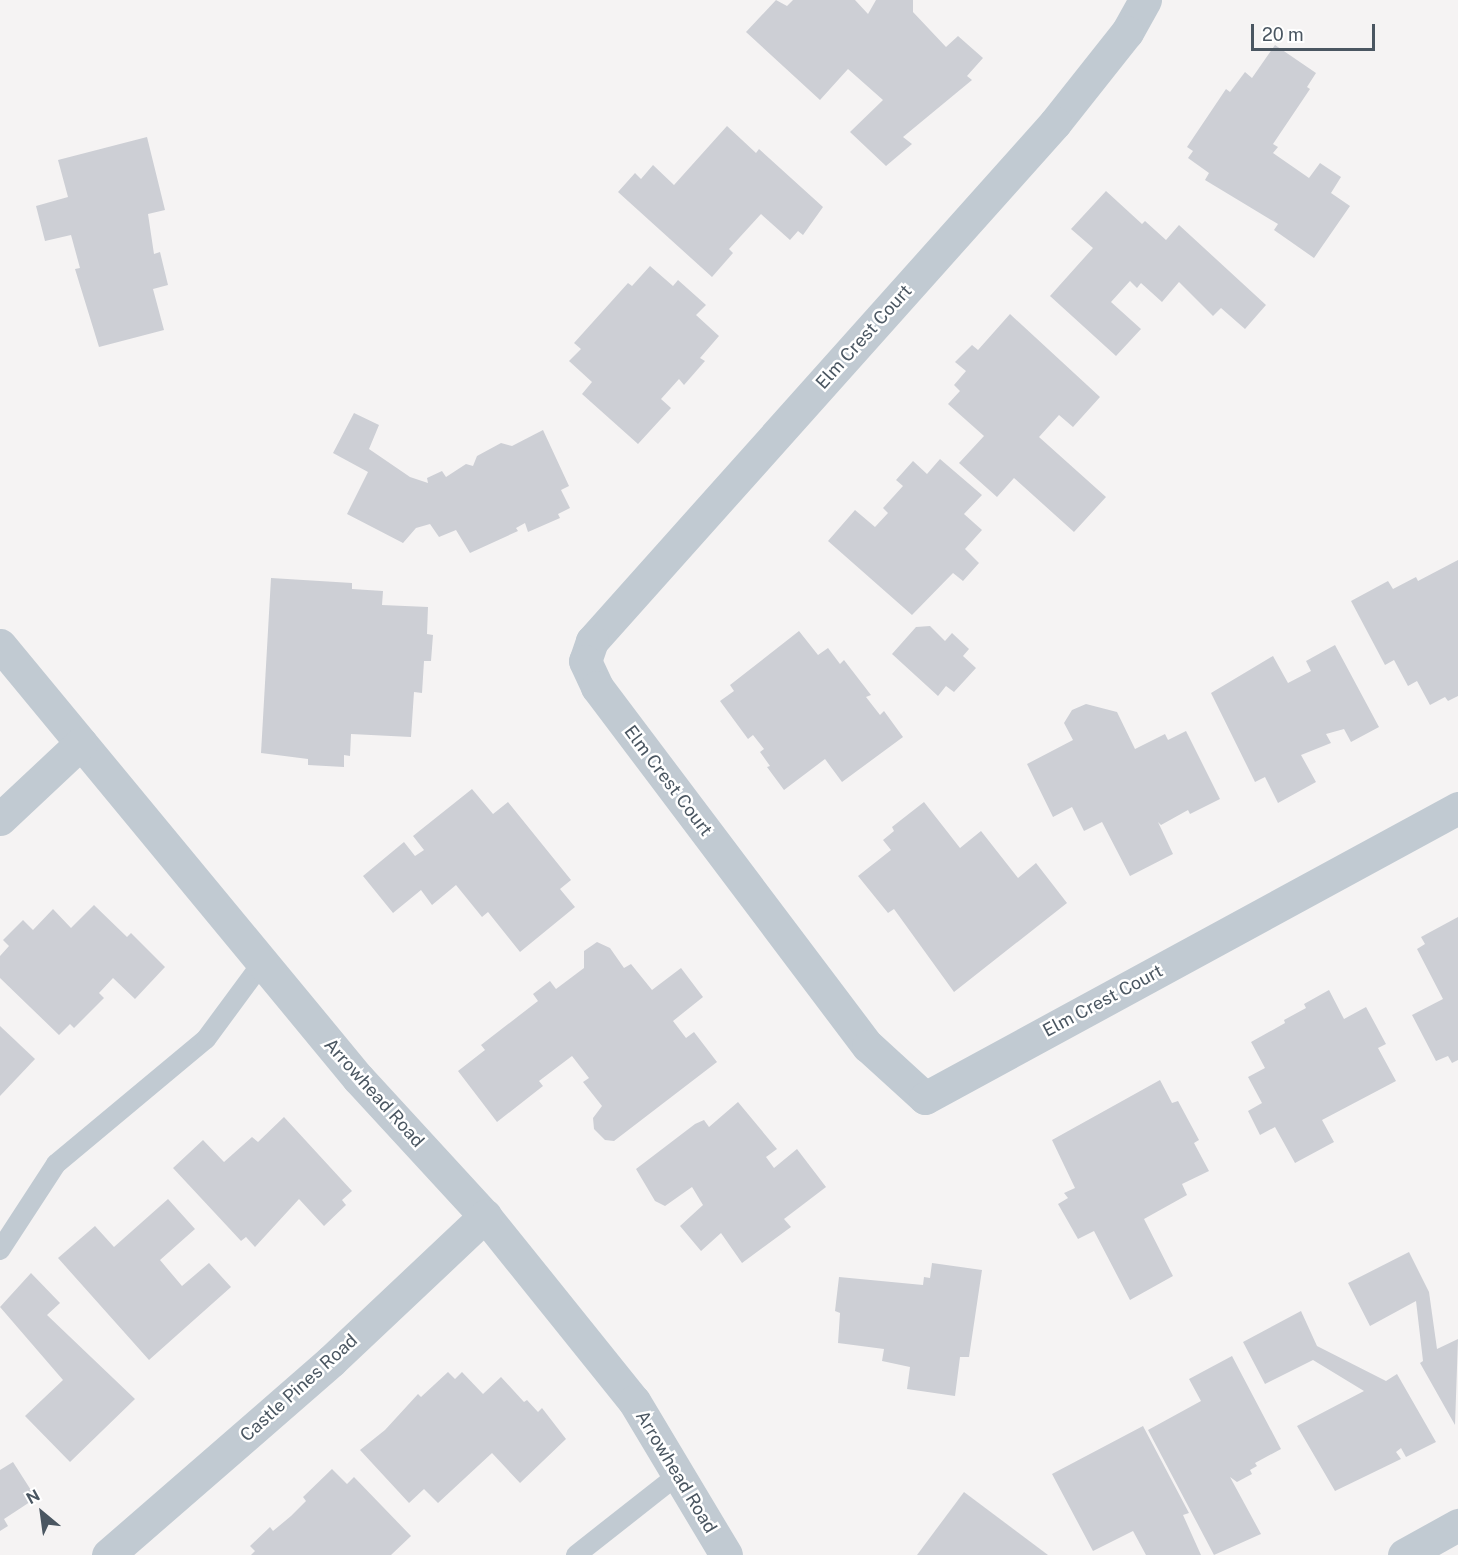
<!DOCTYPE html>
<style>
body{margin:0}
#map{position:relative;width:1458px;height:1555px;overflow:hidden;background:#f5f3f3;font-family:"Public Sans",sans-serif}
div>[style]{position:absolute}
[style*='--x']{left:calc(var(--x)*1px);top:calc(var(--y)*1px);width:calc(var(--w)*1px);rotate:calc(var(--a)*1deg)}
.building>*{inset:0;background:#cdcfd5}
.service>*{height:20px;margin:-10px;padding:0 10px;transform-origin:10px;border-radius:10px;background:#c1cad2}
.minor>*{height:33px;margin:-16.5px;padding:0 16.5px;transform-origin:16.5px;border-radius:16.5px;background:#c1cad2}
span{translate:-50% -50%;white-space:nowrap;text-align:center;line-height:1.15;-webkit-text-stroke:5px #fff;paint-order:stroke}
.street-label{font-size:18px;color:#4a5661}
.north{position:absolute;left:12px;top:1483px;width:60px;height:60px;-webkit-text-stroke:4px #fff;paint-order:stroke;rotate:331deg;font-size:16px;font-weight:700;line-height:24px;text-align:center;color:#4a5661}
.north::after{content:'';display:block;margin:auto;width:21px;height:27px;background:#4a5661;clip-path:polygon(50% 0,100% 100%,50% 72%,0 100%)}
.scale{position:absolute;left:1251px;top:24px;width:124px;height:27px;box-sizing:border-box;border:3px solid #4a5661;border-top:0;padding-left:8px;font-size:18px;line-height:21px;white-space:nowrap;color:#4a5661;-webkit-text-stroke:4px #fff;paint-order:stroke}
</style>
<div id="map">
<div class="building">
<div style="clip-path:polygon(776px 0,787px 6px,793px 0,855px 0,868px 14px,876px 0,913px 0,913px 12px,946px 47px,958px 36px,983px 58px,967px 76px,972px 80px,903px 137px,912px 144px,886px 166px,850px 132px,883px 100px,848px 69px,820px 100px,746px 32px)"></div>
<div style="clip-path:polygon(1275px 45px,1316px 73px,1307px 87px,1310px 89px,1273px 144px,1278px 147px,1273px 153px,1309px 178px,1320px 163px,1341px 177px,1331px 193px,1350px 206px,1314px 258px,1274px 230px,1278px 224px,1205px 180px,1209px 173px,1188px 158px,1193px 151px,1187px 147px,1226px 89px,1230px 92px,1245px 72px,1252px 78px)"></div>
<div style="clip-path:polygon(727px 126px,756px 153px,759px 149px,823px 207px,803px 235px,798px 231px,790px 240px,761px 214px,729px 249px,733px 253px,712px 277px,618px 192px,635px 173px,641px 179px,653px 165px,674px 185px)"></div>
<div style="clip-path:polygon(147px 137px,165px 210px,148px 214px,154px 254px,160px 252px,168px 285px,153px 289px,164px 330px,99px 347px,75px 269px,80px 268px,71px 235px,45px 241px,36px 206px,68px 197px,58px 160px)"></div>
<div style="clip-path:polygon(1106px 191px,1142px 224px,1145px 221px,1166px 240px,1179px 225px,1266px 305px,1245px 329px,1221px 308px,1213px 316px,1179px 282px,1162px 302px,1141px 283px,1137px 288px,1130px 281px,1111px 302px,1141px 329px,1116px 356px,1050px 296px,1093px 248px,1071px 229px)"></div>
<div style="clip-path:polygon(650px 266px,673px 286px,678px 280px,706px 305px,696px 315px,719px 336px,700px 358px,705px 361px,684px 385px,679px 379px,661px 399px,671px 408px,638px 444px,582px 394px,592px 382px,569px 361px,581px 349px,574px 343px,628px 283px,632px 286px)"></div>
<div style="clip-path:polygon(1010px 314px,1100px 397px,1073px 427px,1059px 415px,1039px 437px,1106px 497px,1074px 532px,1014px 478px,997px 497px,959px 463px,984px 436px,948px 404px,960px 391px,954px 385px,966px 371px,955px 362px,972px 345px,978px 350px)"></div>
<div style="clip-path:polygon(354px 413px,379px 425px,369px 449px,410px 477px,428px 483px,427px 478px,442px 471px,446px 477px,466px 464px,473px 466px,477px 456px,501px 443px,512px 446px,543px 430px,569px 486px,561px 490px,570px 508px,558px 514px,560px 518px,528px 532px,525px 523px,516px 528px,518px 531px,470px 553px,456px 530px,439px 537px,430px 524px,416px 528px,403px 543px,347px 514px,368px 472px,333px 453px)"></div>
<div style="clip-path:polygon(940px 459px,982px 495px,964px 514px,982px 530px,965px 549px,979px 563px,963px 581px,953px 573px,912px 615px,828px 541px,855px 510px,875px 527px,888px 513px,883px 508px,903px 486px,896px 480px,913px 461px,927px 474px)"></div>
<div style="clip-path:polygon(1458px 560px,1458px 696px,1448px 701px,1445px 697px,1430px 705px,1417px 681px,1408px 686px,1394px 660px,1385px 665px,1351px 601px,1388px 581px,1393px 589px,1416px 577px,1418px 581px)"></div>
<div style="clip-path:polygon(271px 578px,352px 583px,352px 589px,383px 591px,382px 605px,428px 607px,427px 634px,433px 635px,431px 661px,424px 661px,422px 693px,414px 692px,411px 737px,351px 734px,350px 756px,344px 755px,344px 767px,308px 765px,308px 759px,261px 753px)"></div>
<div style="clip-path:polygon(930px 626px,945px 641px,952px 633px,969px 649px,963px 656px,976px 668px,954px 692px,946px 686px,938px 696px,892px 654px,916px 627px)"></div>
<div style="clip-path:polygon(799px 631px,818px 655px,828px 648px,840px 664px,844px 660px,871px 695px,866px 697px,880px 715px,884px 711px,903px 737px,842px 782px,825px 759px,784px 790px,767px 767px,770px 766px,760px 752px,764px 749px,753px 735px,748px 739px,720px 701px,734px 691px,730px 685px)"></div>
<div style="clip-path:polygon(1335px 645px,1379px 727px,1351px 742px,1344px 729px,1326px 734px,1331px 743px,1301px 755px,1316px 782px,1278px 803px,1265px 777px,1255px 782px,1211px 693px,1273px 656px,1288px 683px,1311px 671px,1306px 661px)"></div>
<div style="clip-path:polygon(1086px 704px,1117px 712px,1135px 749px,1165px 734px,1168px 740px,1186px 731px,1220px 799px,1190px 814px,1188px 810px,1161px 825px,1158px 822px,1173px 854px,1130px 876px,1102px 822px,1084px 831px,1072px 807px,1053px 817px,1027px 764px,1073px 740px,1064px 723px,1072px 710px)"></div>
<div style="clip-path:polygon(472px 789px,493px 814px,508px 802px,571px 880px,560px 889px,575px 907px,520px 952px,488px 912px,482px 917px,456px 885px,432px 905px,421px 890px,393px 913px,363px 876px,404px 842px,415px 856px,424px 850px,413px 836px)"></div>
<div style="clip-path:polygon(924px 802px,960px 848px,981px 831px,1018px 878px,1036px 863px,1067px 903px,954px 992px,894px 909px,888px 913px,858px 876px,891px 850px,883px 840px,894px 831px,892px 827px)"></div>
<div style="clip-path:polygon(94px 905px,127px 937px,131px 933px,165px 967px,135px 999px,113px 978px,99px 993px,104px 998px,74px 1028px,70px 1024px,59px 1035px,0 978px,0 956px,9px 946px,3px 940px,23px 920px,33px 930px,53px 909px,71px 928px)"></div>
<div style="clip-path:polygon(1458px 917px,1458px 1060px,1452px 1063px,1448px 1056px,1436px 1061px,1412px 1015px,1443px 999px,1417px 949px,1425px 944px,1421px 937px)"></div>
<div style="clip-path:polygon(597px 942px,610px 948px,624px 968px,631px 964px,652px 990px,681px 968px,703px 997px,673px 1021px,686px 1038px,694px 1032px,717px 1062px,614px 1141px,605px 1140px,594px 1129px,593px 1118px,602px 1106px,583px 1082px,589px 1078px,572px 1056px,539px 1081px,543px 1086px,497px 1122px,458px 1071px,485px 1050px,481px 1045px,538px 1001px,533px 994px,550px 981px,556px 989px,584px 968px,584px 951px)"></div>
<div style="clip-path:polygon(1329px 990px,1344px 1019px,1366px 1007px,1386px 1044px,1378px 1048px,1396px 1081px,1322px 1120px,1334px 1142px,1295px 1163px,1275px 1127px,1260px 1135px,1248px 1111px,1262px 1103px,1248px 1077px,1265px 1068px,1251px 1042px,1285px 1023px,1284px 1020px,1306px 1008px,1304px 1004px)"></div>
<div style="clip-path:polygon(0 1026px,35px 1059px,0 1096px)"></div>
<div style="clip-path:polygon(1160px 1080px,1172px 1103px,1178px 1101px,1199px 1140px,1194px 1143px,1209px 1171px,1182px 1184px,1187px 1195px,1144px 1219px,1173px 1276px,1130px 1300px,1094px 1231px,1078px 1239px,1058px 1204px,1068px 1198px,1064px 1193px,1075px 1188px,1052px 1140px)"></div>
<div style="clip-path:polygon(738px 1102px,777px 1149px,766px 1157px,774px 1168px,797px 1149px,826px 1187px,784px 1219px,791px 1227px,742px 1263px,721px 1233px,701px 1251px,680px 1226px,703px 1205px,692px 1187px,665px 1206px,655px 1201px,636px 1169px,695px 1124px,704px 1120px,709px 1127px)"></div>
<div style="clip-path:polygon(284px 1117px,352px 1191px,342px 1200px,346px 1205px,324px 1226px,299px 1199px,255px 1247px,246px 1237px,241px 1241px,173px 1168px,203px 1140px,224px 1162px,252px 1137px,258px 1142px)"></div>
<div style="clip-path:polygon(168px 1199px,195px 1229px,160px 1260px,182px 1286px,209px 1263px,231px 1287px,149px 1360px,58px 1258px,95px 1226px,114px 1247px)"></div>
<div style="clip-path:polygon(1409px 1252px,1429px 1292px,1437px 1349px,1458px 1339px,1455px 1425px,1420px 1363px,1423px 1361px,1416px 1301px,1370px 1326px,1348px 1283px)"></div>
<div style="clip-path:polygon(932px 1263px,982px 1270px,969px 1357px,960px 1357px,955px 1396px,907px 1389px,910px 1367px,882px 1361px,884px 1349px,838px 1343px,840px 1313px,835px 1311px,839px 1277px,923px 1285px,924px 1277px,930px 1278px)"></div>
<div style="clip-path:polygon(31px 1273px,60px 1303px,47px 1315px,135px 1399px,70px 1462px,25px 1416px,63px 1380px,0 1307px)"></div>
<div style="clip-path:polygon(1301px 1311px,1317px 1346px,1386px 1381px,1397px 1374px,1436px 1442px,1406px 1457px,1401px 1448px,1396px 1452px,1401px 1459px,1335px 1491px,1297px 1426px,1364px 1391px,1313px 1360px,1265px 1384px,1243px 1342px)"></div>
<div style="clip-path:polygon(1232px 1356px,1281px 1449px,1255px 1463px,1257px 1466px,1250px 1470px,1252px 1474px,1237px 1482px,1230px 1477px,1261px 1534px,1214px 1555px,1148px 1430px,1201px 1401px,1189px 1379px)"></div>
<div style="clip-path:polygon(448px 1372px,455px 1379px,462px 1372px,483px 1394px,501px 1377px,524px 1402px,527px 1400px,538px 1412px,542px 1408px,566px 1439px,520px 1483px,492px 1453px,438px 1503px,424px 1489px,409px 1503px,360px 1450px,385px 1430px,418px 1394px,421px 1397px)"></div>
<div style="clip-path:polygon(1143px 1426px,1189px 1513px,1183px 1515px,1201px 1555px,1146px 1555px,1133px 1531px,1093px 1551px,1052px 1474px)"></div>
<div style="clip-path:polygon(13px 1462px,36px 1498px,4px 1519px,8px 1526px,0 1531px,0 1470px)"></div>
<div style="clip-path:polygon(332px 1469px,347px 1484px,354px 1477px,411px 1536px,391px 1555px,251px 1555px,255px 1551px,250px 1546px,270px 1527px,273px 1531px,291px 1516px,306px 1501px,303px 1497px)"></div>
<div style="clip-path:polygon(964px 1492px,1048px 1555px,917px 1555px)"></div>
</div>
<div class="service">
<div style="--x:0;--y:1250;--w:103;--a:-56.9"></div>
<div style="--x:56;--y:1164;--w:195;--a:-39.8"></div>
<div style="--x:206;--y:1039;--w:94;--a:-53.6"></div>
<div style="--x:576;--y:1555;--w:131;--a:-38.2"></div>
</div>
<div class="minor">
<div style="--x:1145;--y:0;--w:37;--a:119"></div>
<div style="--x:1127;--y:32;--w:116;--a:128.4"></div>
<div style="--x:1055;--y:123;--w:695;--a:131.79"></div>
<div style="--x:592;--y:641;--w:21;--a:109"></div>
<div style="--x:585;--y:661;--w:29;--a:65"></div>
<div style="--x:597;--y:687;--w:450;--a:53"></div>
<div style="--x:868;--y:1046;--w:77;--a:42.4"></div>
<div style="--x:925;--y:1098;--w:607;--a:-28.55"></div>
<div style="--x:0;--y:645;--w:562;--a:50.42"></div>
<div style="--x:358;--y:1078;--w:188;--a:47.4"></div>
<div style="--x:485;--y:1216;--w:238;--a:51.2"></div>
<div style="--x:634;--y:1401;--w:179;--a:59.1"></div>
<div style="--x:0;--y:819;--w:111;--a:-43.2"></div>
<div style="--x:108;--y:1555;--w:296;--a:-41"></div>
<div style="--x:331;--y:1361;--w:212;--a:-43.3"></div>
<div style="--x:1404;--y:1555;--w:62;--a:-29.1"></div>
</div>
<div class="street-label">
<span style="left:864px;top:337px;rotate:-48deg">Elm Crest Court</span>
<span style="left:668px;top:781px;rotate:53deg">Elm Crest Court</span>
<span style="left:1103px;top:1001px;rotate:-28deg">Elm Crest Court</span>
<span style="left:374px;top:1093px;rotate:48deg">Arrowhead Road</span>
<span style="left:299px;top:1388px;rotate:-42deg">Castle Pines Road</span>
<span style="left:676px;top:1472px;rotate:59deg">Arrowhead Road</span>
</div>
<div class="north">N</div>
<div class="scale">20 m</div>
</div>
